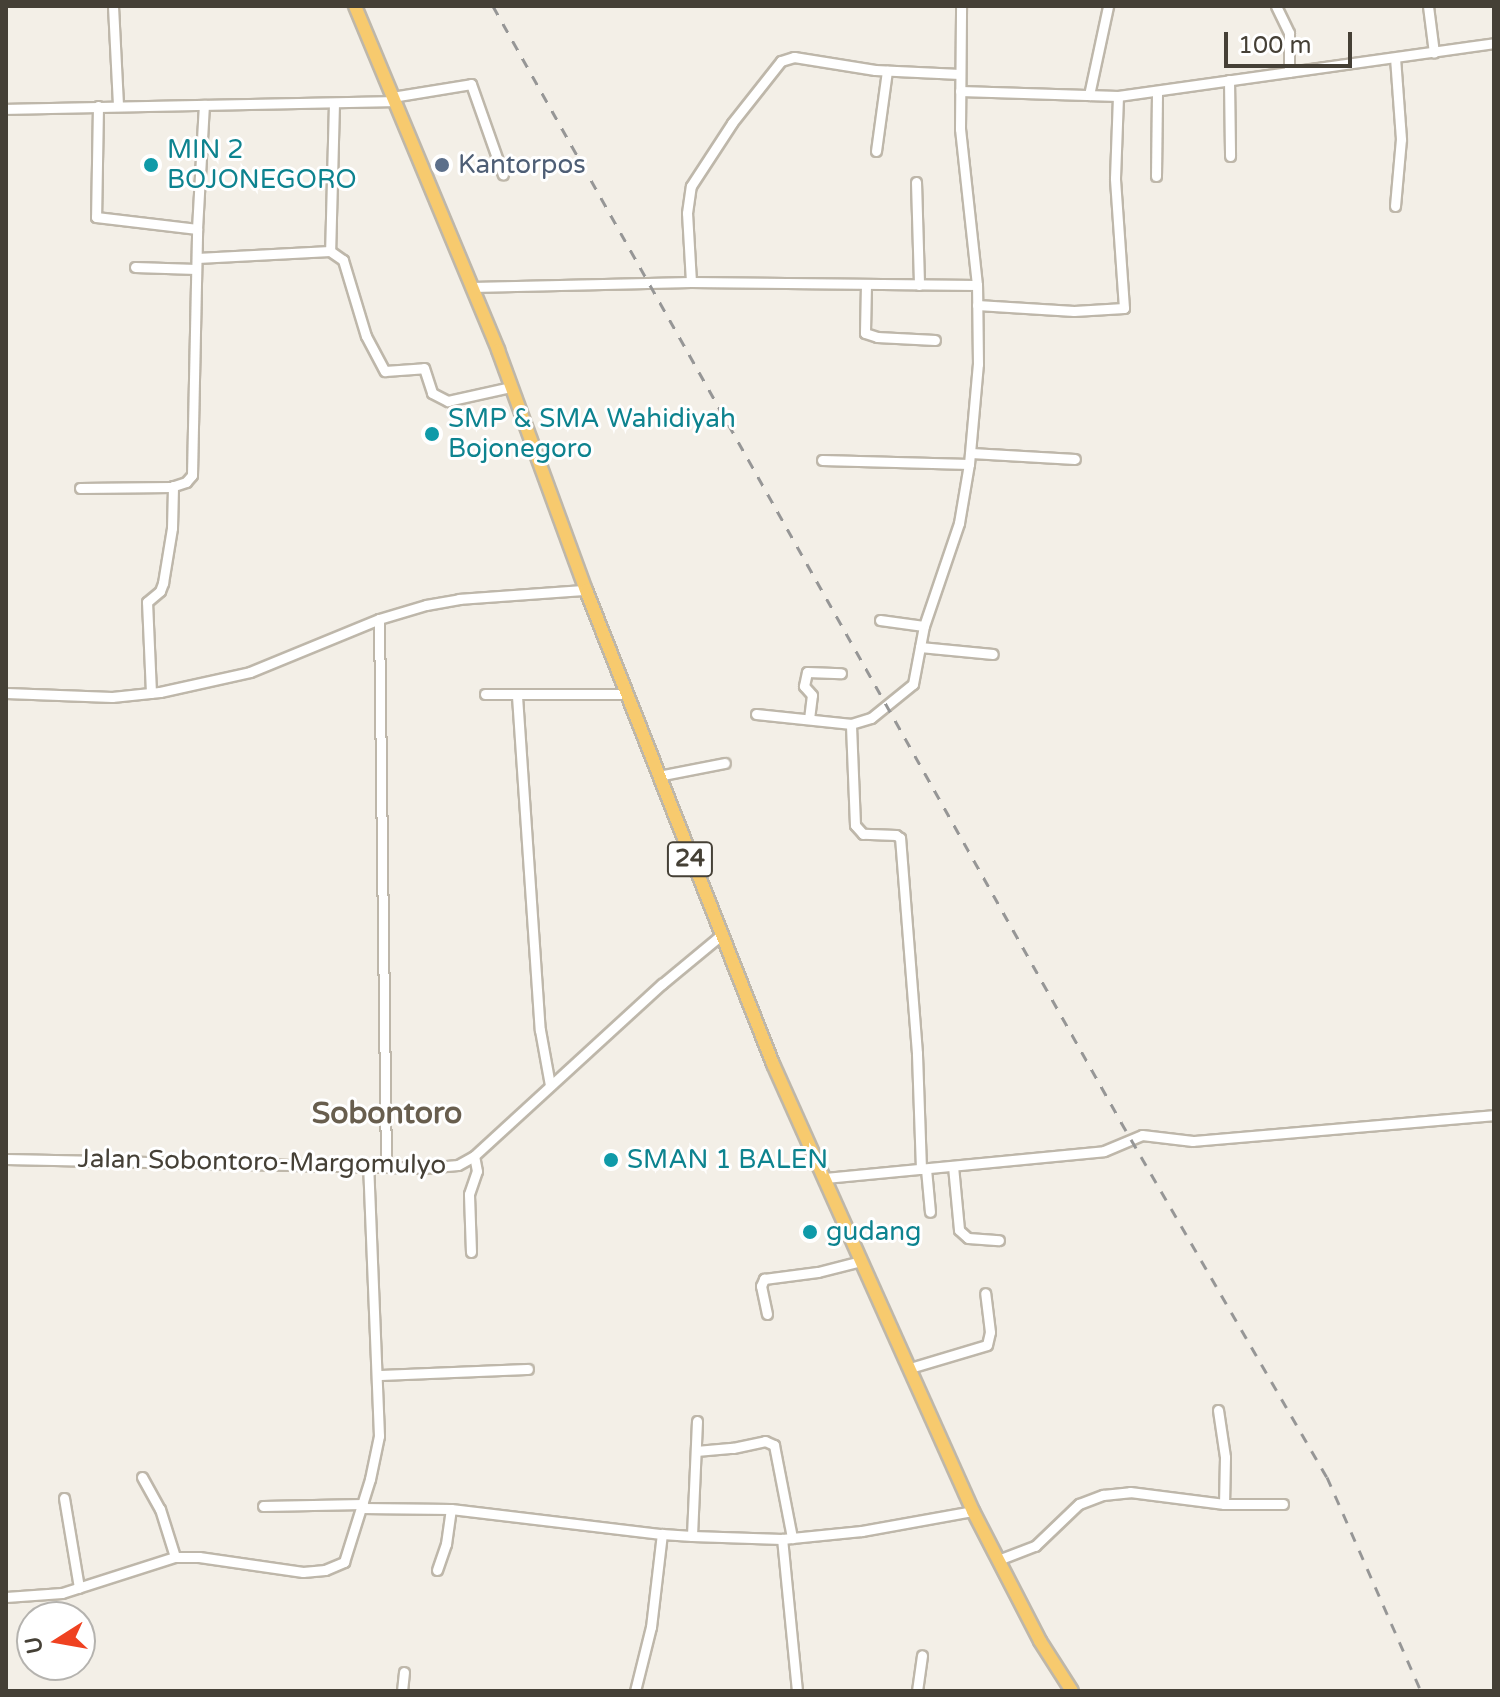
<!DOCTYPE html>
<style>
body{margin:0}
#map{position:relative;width:1500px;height:1697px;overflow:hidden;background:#f3efe7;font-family:"Varela Round",sans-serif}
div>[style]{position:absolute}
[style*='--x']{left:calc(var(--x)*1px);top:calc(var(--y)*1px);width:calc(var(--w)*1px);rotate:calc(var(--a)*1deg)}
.roads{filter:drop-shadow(2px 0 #beb7aa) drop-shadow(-2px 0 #beb7aa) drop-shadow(0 2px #beb7aa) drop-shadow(0 -2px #beb7aa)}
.minor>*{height:9px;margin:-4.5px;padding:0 4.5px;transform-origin:4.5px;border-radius:4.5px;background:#fff}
.highway>*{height:12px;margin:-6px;padding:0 6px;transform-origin:6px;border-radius:6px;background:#f7ca6e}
.rail>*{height:3px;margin-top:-1.5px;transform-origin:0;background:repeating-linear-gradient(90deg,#969696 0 10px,transparent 0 20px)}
.dots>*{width:22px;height:22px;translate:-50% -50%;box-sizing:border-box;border:4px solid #fff;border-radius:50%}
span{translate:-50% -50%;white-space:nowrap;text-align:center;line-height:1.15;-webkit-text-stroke:6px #fff;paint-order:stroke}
.shield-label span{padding:2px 6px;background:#fff;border:2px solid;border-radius:6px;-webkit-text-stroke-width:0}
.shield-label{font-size:24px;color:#454036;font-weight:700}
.culture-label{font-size:26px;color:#0d838f}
.left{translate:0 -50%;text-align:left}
.service-label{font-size:26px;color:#4e5e75}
.street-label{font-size:26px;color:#454036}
.quarter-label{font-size:30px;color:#685e4e;font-weight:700}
.frame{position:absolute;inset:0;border:8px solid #454036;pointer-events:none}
.north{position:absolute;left:16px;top:1601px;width:80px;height:80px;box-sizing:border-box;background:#fff;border:2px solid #b5b3af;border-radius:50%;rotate:259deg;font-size:22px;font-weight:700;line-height:32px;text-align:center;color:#454036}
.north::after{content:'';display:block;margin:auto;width:28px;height:36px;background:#ef4221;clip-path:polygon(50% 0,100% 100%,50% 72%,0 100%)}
.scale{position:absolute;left:1224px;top:32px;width:128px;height:36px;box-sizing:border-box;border:4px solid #454036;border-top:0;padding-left:10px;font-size:24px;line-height:28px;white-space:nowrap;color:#454036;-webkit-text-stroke:6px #fff;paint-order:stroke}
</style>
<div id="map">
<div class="roads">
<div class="minor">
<div style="--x:113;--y:6;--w:100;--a:87.1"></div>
<div style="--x:1276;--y:6;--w:30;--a:64"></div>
<div style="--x:1289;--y:33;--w:39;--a:90"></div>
<div style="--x:1428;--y:6;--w:47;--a:82.7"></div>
<div style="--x:1229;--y:80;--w:76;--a:89.2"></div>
<div style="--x:960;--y:91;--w:158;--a:1.8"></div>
<div style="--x:1118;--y:96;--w:380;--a:-8"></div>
<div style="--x:1089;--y:95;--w:91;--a:-77.9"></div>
<div style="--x:392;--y:97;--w:80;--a:-9.3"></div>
<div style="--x:471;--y:84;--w:96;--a:70.6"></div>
<div style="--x:334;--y:103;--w:148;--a:91.5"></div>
<div style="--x:330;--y:251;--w:16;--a:35"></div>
<div style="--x:343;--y:260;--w:79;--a:73.2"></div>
<div style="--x:366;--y:336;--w:40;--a:62"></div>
<div style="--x:385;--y:371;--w:39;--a:-4"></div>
<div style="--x:424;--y:368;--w:26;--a:72"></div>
<div style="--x:432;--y:393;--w:18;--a:27"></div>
<div style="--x:448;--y:401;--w:65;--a:-12.5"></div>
<div style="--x:98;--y:106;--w:111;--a:91"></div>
<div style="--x:96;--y:217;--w:102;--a:6.8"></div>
<div style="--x:6;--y:109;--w:198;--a:-1.2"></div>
<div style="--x:876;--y:151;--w:81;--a:-82.2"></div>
<div style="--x:1156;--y:176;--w:85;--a:-89.3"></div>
<div style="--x:916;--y:182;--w:103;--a:88.3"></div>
<div style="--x:1395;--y:206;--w:67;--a:-84.9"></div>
<div style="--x:1401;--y:139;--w:81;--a:-94.2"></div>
<div style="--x:197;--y:258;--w:133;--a:-3"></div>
<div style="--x:135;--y:267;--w:61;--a:1.9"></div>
<div style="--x:691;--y:282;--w:69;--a:-93.3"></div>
<div style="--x:687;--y:213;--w:27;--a:-82"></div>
<div style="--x:691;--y:186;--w:75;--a:-56.9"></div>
<div style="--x:732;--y:123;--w:79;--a:-51.7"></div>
<div style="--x:781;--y:61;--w:14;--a:-17"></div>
<div style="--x:794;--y:57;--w:82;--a:9.1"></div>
<div style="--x:875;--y:70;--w:85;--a:2.7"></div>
<div style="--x:866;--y:284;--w:49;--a:91.2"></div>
<div style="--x:865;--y:333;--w:13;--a:18"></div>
<div style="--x:877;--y:337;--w:58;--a:3"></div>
<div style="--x:472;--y:287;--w:219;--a:-1.3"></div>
<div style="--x:691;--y:282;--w:286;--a:0.6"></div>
<div style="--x:977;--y:285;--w:157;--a:-96.2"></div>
<div style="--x:960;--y:129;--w:123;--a:-89.5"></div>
<div style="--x:977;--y:305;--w:97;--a:3.5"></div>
<div style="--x:1074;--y:311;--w:50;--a:-3.4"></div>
<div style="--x:1124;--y:308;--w:130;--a:-94"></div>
<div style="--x:1115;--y:178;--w:82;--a:-87.9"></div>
<div style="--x:971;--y:453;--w:104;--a:3.3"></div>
<div style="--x:822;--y:460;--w:147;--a:1.6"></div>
<div style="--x:80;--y:488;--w:91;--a:-0.6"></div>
<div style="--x:171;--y:487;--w:16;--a:-18"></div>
<div style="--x:186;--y:482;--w:9;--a:-49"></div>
<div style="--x:192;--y:475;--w:246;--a:-88.8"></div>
<div style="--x:197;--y:229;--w:124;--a:-86.8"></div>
<div style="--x:204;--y:105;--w:190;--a:-1.2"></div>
<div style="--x:379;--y:619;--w:547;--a:89.27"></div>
<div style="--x:880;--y:620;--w:44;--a:7.8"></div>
<div style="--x:920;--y:647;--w:73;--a:5.5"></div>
<div style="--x:6;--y:693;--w:106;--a:2.2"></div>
<div style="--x:112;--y:697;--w:48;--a:-5.9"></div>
<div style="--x:160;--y:692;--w:92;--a:-12.5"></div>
<div style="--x:250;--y:672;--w:139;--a:-22.3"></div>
<div style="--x:379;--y:619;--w:49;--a:-16.6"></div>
<div style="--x:426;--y:605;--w:34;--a:-10"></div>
<div style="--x:459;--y:599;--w:127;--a:-4.1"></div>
<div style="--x:151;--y:693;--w:91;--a:-92.5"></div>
<div style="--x:147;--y:602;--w:17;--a:-40"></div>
<div style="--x:160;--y:591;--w:9;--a:-69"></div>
<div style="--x:163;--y:583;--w:56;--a:-80.7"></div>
<div style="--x:172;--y:528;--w:42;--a:-88.6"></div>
<div style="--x:485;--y:694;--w:142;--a:0"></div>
<div style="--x:517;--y:696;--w:335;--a:86.1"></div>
<div style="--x:540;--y:1030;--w:56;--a:79.7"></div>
<div style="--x:756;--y:714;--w:96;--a:6"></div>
<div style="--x:809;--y:719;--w:24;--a:-83"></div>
<div style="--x:812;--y:695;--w:12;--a:-132"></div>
<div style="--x:804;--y:686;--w:14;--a:-78"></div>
<div style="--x:807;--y:672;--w:34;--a:2"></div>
<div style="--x:658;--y:776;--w:68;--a:-11"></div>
<div style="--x:6;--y:1159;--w:417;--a:1.2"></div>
<div style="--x:423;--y:1168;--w:35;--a:-5"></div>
<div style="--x:458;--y:1165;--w:18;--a:-29"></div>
<div style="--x:474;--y:1156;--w:255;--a:-42.5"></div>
<div style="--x:662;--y:984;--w:75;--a:-39.6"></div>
<div style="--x:953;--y:1166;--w:64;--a:84.6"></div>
<div style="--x:959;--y:1230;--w:12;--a:42"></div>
<div style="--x:968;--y:1238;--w:31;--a:4"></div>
<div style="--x:921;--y:1169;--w:116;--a:-92"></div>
<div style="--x:917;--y:1053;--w:216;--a:-94.5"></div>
<div style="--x:900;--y:838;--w:5;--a:-143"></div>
<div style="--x:896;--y:835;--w:33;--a:-178"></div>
<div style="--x:863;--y:834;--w:12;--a:-132"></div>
<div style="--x:855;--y:825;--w:101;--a:-92.3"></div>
<div style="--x:851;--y:724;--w:21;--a:-17"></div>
<div style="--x:871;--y:718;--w:54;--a:-39"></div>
<div style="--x:913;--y:684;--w:59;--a:-79.3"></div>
<div style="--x:924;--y:626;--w:109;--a:-71.2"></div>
<div style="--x:959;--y:523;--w:60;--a:-80.4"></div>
<div style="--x:969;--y:464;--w:100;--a:-84.9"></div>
<div style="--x:978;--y:364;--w:79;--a:-90.7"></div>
<div style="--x:926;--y:1169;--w:43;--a:84.7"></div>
<div style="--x:825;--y:1178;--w:280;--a:-5.5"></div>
<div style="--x:1104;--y:1151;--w:41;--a:-22.8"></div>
<div style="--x:1142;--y:1135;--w:51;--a:6.7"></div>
<div style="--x:1193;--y:1141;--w:302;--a:-4.9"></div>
<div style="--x:471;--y:1252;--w:58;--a:-92"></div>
<div style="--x:469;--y:1194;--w:24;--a:-71"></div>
<div style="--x:477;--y:1171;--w:15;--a:-101"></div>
<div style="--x:767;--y:1314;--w:29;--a:-102"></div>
<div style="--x:761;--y:1286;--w:8;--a:-67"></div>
<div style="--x:764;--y:1279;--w:54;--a:-7.4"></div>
<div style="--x:818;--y:1272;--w:44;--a:-14.3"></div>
<div style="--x:910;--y:1368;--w:80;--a:-16.6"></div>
<div style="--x:987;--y:1345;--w:13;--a:-77"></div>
<div style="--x:990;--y:1332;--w:39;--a:-97"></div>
<div style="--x:379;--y:1375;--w:149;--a:-2.3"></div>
<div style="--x:1218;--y:1410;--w:48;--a:81.5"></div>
<div style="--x:1225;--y:1457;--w:47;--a:91.2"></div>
<div style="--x:1224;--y:1504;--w:59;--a:0"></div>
<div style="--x:697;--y:1421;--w:115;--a:92.5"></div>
<div style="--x:692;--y:1536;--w:90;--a:1.9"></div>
<div style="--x:696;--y:1451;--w:37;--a:-5"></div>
<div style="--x:733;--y:1448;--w:33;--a:-12"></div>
<div style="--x:765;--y:1441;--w:10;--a:24"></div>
<div style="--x:774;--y:1445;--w:95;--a:79"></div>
<div style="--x:142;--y:1477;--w:37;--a:61"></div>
<div style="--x:160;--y:1509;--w:50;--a:72.6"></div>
<div style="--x:64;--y:1498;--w:91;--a:80.5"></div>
<div style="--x:263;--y:1506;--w:100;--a:-1.1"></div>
<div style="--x:362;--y:1508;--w:89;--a:0.6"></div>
<div style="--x:451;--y:1509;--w:212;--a:6.8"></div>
<div style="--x:998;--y:1560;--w:40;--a:-21"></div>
<div style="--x:1035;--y:1546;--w:61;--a:-43.7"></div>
<div style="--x:1079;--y:1504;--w:26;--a:-21"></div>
<div style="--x:1103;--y:1495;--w:27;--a:-6"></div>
<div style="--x:1130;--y:1492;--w:95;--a:7.3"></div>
<div style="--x:437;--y:1570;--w:28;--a:-71"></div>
<div style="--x:446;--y:1544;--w:35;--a:-82"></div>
<div style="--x:6;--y:1597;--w:56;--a:-4.1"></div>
<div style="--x:62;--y:1593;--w:119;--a:-17.7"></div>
<div style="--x:175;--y:1557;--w:24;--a:0"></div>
<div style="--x:199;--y:1557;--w:105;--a:8.2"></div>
<div style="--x:303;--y:1572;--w:22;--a:-5"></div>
<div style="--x:325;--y:1570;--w:21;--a:-23"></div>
<div style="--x:344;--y:1562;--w:87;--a:-72.6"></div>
<div style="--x:370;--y:1479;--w:44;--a:-78.2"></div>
<div style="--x:379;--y:1436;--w:271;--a:-92.3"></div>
<div style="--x:402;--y:1691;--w:19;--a:-84"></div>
<div style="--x:635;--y:1691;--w:66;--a:-76"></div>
<div style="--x:651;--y:1627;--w:94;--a:-83.3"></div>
<div style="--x:662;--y:1534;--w:30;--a:4"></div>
<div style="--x:797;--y:1691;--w:153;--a:-95.6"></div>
<div style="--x:782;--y:1539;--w:80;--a:-5.7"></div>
<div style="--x:862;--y:1531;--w:113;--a:-10.2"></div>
<div style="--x:917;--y:1691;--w:36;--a:-82"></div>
</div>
<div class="highway">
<div style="--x:355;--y:6;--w:373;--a:67.4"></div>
<div style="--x:498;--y:350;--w:256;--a:69.9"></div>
<div style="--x:586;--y:590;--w:510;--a:68.47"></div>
<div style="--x:773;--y:1064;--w:490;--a:65.9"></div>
<div style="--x:973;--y:1511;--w:146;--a:62.7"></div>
<div style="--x:1040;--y:1641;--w:59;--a:57.4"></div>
</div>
</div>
<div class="rail">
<div style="--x:493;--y:6;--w:1281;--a:60.63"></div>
<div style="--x:1121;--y:1122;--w:410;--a:59.9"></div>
<div style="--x:1327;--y:1477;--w:234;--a:66.3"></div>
</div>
<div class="dots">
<div style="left:151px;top:165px;background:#0f9aa8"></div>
<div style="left:442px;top:165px;background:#5c6f8a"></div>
<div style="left:432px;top:434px;background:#0f9aa8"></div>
<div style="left:611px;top:1160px;background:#0f9aa8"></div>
<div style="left:810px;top:1232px;background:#0f9aa8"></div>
</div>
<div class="shield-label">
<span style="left:690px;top:859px">24</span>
</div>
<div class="culture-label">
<span class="left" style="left:167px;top:165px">MIN 2<br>BOJONEGORO</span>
<span class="left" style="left:448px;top:434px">SMP &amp; SMA Wahidiyah<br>Bojonegoro</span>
<span class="left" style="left:627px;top:1160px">SMAN 1 BALEN</span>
<span class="left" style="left:826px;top:1232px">gudang</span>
</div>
<div class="service-label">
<span class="left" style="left:458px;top:165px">Kantorpos</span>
</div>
<div class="street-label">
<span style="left:262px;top:1162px;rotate:1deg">Jalan Sobontoro-Margomulyo</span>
</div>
<div class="quarter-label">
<span style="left:387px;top:1114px">Sobontoro</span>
</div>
<div class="frame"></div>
<div class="north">U</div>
<div class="scale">100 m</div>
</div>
